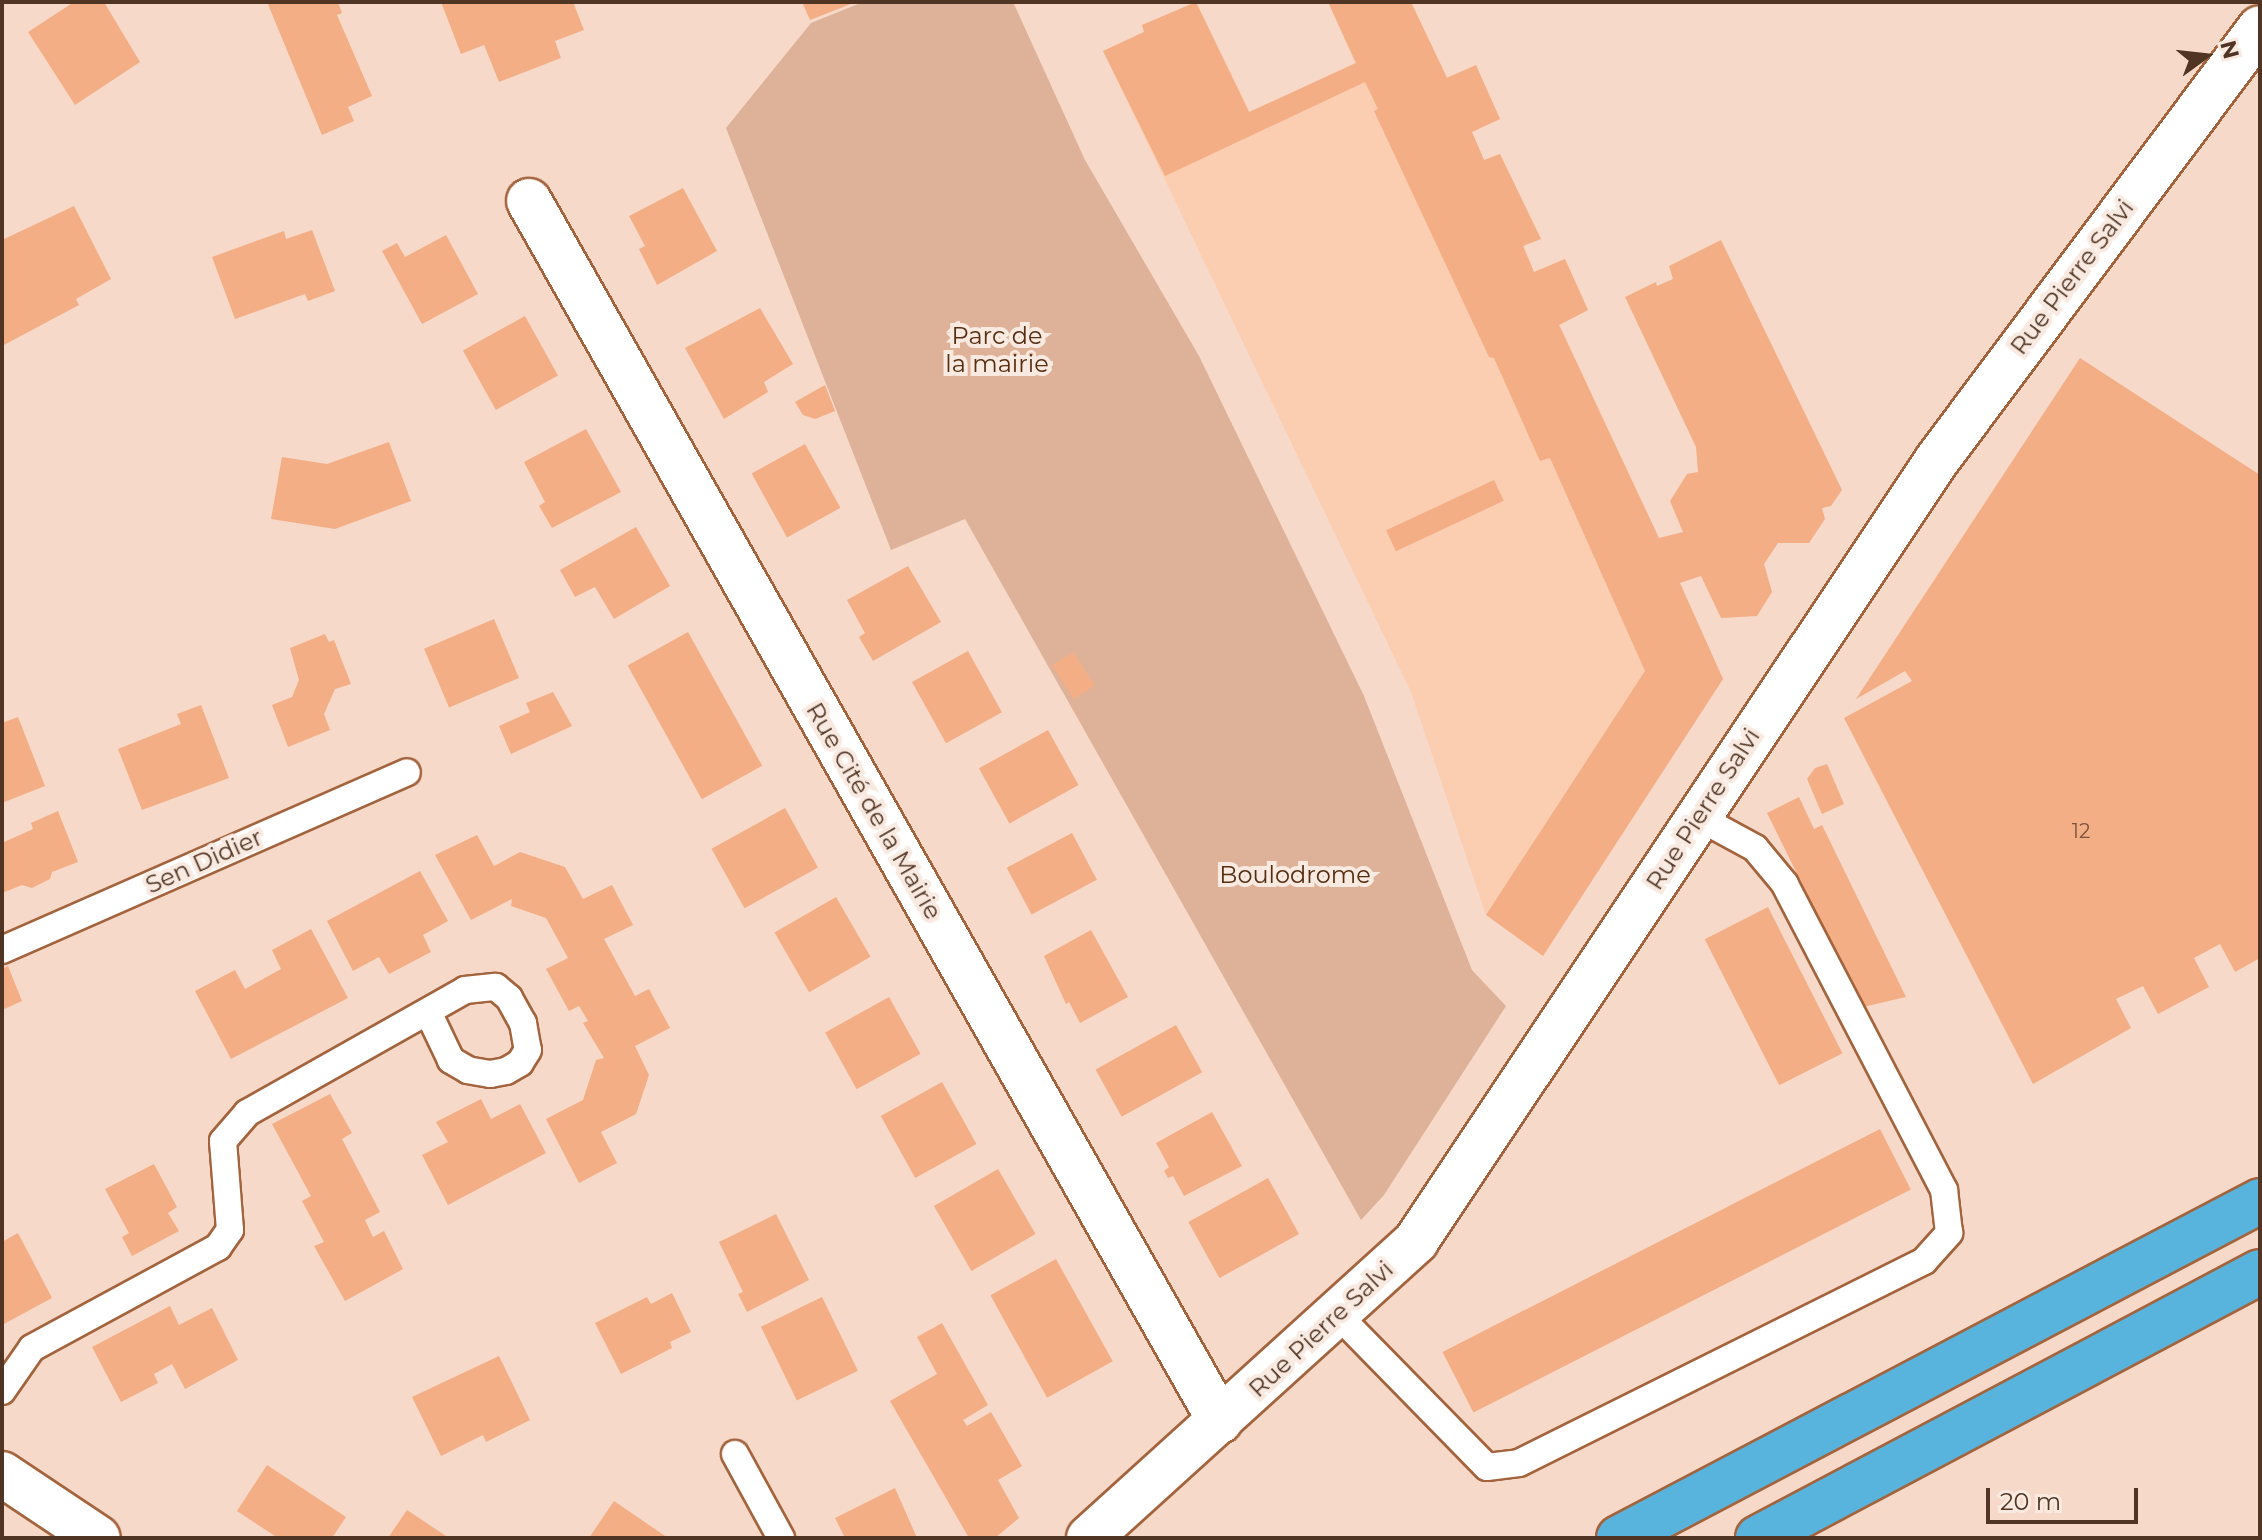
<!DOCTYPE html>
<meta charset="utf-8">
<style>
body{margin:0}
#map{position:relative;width:2262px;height:1540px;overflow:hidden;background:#f6d9c9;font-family:Montserrat,sans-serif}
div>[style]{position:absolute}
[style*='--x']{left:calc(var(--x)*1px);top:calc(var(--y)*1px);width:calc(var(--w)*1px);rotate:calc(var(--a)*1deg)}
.built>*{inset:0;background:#fbcdb1}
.green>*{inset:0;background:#deb298}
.building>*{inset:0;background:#f3ae85;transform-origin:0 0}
.roads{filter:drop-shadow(2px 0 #a3643d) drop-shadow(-2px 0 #a3643d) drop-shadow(0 2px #a3643d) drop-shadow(0 -2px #a3643d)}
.service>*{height:26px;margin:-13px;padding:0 13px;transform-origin:13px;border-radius:13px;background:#fff}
.minor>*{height:44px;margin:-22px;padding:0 22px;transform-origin:22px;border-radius:22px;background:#fff}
.trunk>*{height:44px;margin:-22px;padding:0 22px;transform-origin:22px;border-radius:22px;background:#58b4dc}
span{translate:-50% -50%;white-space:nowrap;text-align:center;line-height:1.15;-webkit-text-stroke:8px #f9eae1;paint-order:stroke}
.number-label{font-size:20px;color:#7a533c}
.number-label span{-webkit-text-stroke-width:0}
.street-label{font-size:24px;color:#513524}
.park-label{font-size:24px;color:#572e11}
.frame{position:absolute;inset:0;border:4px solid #513524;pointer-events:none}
.north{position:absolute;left:2166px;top:16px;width:80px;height:80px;-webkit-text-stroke:6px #f9eae1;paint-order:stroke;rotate:75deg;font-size:22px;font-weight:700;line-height:32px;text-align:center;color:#513524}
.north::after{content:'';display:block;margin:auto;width:28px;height:36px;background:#513524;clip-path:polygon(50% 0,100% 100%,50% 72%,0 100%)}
.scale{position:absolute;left:1986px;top:1488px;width:152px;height:36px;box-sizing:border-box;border:4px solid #513524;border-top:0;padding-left:10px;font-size:24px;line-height:28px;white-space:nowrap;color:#513524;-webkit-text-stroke:6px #f9eae1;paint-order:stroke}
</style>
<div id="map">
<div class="built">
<div style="clip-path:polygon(1196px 2px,1250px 112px,1355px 63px,1328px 2px,1411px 2px,1447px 77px,1476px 65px,1500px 119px,1472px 132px,1484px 160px,1500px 154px,1541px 239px,1524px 246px,1534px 272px,1565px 259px,1588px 310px,1560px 325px,1723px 679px,1543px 956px,1486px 915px,1411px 692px,1103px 51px,1144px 32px,1142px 25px)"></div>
</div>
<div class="green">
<div style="clip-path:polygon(863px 2px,1013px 2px,1085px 160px,1199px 356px,1364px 696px,1472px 970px,1506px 1006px,1384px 1195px,1361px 1220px,965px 519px,891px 550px,726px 128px,811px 23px)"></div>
</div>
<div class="building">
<div style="clip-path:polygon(74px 2px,104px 2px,140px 62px,75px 105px,28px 32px)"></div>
<div style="clip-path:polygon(267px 2px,338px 2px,342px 13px,337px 15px,372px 96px,348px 107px,354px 121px,322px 135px)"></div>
<div style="clip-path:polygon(441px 2px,573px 2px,584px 30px,555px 41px,561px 58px,499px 82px,484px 45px,461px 54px)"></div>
<div style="clip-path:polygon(802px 2px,856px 2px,810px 20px)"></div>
<div style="clip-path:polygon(1196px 2px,1249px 112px,1356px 63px,1328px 2px,1411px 2px,1447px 78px,1476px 65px,1500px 119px,1472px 132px,1484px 160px,1500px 154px,1541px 239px,1523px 246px,1534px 272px,1565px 259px,1588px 310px,1559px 325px,1659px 538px,1683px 532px,1670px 501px,1687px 474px,1698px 472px,1696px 447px,1625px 297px,1656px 282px,1657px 286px,1673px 279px,1669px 266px,1721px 240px,1842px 490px,1831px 506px,1822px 508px,1825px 519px,1809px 543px,1778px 543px,1764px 564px,1772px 592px,1757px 616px,1721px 618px,1701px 576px,1680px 583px,1723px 679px,1543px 956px,1486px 915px,1645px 671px,1550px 458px,1540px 461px,1494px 358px,1489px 357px,1374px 111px,1378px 109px,1365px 82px,1165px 176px,1103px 51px,1144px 32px,1142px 25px)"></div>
<div style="clip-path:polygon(683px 188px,717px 251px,657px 285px,639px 249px,645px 246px,629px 216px)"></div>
<div style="clip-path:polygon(74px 206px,111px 279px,76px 299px,79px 305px,2px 346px,2px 240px)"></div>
<div style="clip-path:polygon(312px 230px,335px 291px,308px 301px,305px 294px,235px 319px,212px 257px,284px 231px,286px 239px)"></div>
<div style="clip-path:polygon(446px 235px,478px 294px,422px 324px,382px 251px,397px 243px,405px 257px)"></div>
<div style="clip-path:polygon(760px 308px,793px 364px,764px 382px,768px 392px,724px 419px,685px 348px)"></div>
<div style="left:525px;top:316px;width:68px;height:71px;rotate:61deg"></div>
<div style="clip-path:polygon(2080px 358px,2260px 475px,2260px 958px,2235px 972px,2220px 944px,2194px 958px,2209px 987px,2158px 1014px,2143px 986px,2116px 999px,2131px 1028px,2033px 1084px,1844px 718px,1912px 681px,1905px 671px,1856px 699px)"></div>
<div style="clip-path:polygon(825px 385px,835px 411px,815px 419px,803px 415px,795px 402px)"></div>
<div style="clip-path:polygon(586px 429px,621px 492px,552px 528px,539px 506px,545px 502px,524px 462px)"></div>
<div style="clip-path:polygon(389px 442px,411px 501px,335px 529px,271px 519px,282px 457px,327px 464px)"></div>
<div style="left:805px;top:444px;width:73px;height:61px;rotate:61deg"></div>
<div style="left:1494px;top:480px;width:23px;height:119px;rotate:65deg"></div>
<div style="clip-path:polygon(636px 527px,670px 586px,614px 619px,595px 587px,575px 597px,560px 570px)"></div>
<div style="clip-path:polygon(908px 566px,941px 622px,873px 661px,859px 637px,865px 633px,847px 600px)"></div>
<div style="left:494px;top:619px;width:64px;height:76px;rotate:67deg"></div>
<div style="left:688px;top:632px;width:153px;height:69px;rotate:61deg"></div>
<div style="clip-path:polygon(325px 634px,329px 642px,334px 640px,351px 684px,335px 689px,324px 714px,330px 730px,288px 747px,272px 705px,292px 697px,299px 680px,290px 648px)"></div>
<div style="left:968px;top:651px;width:70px;height:64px;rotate:61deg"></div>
<div style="left:1073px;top:652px;width:40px;height:25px;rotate:57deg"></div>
<div style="clip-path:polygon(553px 692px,572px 726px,511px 754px,499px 726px,530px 712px,526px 703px)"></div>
<div style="clip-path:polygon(201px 705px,229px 778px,142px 810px,118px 749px,181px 724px,177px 714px)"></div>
<div style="clip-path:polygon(18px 717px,45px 786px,2px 803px,2px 723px)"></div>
<div style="left:1048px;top:730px;width:63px;height:79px;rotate:61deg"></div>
<div style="clip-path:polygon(1827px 764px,1844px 804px,1822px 814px,1807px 779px,1815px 768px)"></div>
<div style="clip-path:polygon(1799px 797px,1814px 829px,1822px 825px,1906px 997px,1863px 1007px,1767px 813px)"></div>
<div style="left:785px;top:808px;width:68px;height:84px;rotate:61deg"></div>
<div style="clip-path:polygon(58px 811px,78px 862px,52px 872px,50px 879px,32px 888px,22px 885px,2px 893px,2px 843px,33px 829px,31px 823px)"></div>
<div style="left:1072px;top:833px;width:53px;height:74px;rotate:62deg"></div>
<div style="clip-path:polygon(477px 835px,494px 866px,520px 852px,565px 867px,583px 899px,612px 885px,633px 925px,604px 939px,635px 996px,649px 989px,670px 1028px,635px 1046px,649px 1075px,636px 1114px,601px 1132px,617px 1163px,579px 1183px,546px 1119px,583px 1100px,596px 1060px,604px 1058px,583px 1023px,588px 1021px,579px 1006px,569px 1011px,546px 969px,568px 958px,546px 918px,511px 906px,512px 899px,471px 920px,435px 855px)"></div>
<div style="clip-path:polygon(420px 871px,448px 921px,423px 935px,431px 952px,389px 974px,379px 957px,353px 971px,327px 921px)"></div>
<div style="left:836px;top:897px;width:69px;height:71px;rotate:60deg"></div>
<div style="left:1768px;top:907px;width:164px;height:71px;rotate:63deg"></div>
<div style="clip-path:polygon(311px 929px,348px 998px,231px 1059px,195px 991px,235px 970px,245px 989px,281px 969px,272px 950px)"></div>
<div style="clip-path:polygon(1091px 930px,1128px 997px,1080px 1023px,1069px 1002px,1066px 1004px,1044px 956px)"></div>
<div style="clip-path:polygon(8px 966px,22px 1001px,2px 1010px,2px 969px)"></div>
<div style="left:889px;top:997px;width:65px;height:73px;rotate:61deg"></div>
<div style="left:1176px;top:1025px;width:54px;height:92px;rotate:61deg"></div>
<div style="left:942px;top:1082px;width:71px;height:70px;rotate:61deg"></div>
<div style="clip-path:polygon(330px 1094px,352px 1133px,342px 1139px,380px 1212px,365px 1220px,373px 1237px,384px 1231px,403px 1269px,345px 1301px,314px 1246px,324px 1242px,302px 1201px,311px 1196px,272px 1124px)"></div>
<div style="clip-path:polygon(481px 1099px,491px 1119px,520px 1104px,546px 1153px,448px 1205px,422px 1155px,448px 1142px,436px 1122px)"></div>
<div style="clip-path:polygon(1212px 1112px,1242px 1166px,1184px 1196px,1173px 1176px,1168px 1178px,1164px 1171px,1169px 1167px,1156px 1143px)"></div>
<div style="left:1880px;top:1129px;width:68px;height:491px;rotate:63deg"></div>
<div style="clip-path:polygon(154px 1164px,177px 1207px,168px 1213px,179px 1231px,132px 1256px,122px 1237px,129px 1233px,105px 1189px)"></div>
<div style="left:998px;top:1169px;width:75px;height:74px;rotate:60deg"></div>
<div style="left:1268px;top:1178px;width:64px;height:91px;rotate:61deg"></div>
<div style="clip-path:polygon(776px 1214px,809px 1280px,747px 1312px,738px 1294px,743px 1292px,719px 1242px)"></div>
<div style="clip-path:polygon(18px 1233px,52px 1298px,2px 1325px,2px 1242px)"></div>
<div style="left:1056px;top:1259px;width:117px;height:75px;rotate:61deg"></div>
<div style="clip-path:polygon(672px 1293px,691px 1332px,670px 1342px,672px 1348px,621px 1374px,595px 1323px,647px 1297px,651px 1304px)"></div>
<div style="left:822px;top:1297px;width:82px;height:68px;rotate:64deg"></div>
<div style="clip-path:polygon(170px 1306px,179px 1325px,212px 1308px,238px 1360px,185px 1389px,172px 1364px,154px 1374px,158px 1383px,121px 1402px,92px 1347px)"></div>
<div style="clip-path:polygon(942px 1323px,988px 1405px,963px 1420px,967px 1426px,991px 1412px,1022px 1466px,998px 1480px,1019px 1518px,995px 1538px,969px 1538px,890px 1401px,937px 1374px,917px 1337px)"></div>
<div style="clip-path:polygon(499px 1356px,530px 1420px,486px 1442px,483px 1435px,441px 1456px,412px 1397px)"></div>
<div style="clip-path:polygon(267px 1465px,346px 1517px,332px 1538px,278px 1538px,237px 1511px)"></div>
<div style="clip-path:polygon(895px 1488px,917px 1538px,845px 1538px,835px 1518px)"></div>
<div style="clip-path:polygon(614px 1501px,668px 1538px,589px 1538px)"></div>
<div style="clip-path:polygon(407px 1510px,449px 1538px,388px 1538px)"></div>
</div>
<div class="roads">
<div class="service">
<div style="--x:2;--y:950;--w:442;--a:-23.7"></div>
<div style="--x:1337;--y:1314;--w:214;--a:45.6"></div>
<div style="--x:1487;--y:1467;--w:32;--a:-7"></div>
<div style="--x:1519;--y:1463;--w:453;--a:-26.5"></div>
<div style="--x:1924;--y:1261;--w:38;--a:-48"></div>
<div style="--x:1949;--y:1233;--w:43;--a:-96.6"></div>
<div style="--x:1944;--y:1190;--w:345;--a:-117.5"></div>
<div style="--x:1785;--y:884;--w:47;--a:-129.8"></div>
<div style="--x:1755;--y:848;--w:65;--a:-151.5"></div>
<div style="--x:2;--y:1391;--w:52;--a:-55.1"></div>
<div style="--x:32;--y:1348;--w:212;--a:-28.5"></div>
<div style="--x:218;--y:1247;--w:21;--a:-55"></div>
<div style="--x:230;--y:1230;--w:89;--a:-94.5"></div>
<div style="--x:223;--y:1141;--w:37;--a:-49"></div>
<div style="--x:247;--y:1113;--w:250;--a:-29.4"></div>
<div style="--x:465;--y:990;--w:31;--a:-6"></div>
<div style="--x:496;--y:987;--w:17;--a:40"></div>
<div style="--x:509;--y:998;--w:29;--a:61"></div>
<div style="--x:523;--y:1023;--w:27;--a:80"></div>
<div style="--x:528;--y:1050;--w:15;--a:122"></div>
<div style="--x:520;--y:1063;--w:16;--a:150"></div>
<div style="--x:506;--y:1071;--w:16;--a:169"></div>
<div style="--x:490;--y:1074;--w:22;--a:-170"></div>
<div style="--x:468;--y:1070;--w:20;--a:-150"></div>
<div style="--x:451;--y:1060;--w:53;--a:-115.6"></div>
<div style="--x:735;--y:1454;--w:96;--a:61.3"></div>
</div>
<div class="minor">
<div style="--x:529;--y:201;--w:1402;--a:60.47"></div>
<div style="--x:2;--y:1474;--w:115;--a:33.7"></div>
<div style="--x:1089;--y:1538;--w:442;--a:-42.2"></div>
<div style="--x:1416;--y:1241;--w:939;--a:-56.29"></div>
<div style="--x:1937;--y:460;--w:539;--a:-53.22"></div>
</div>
<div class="trunk">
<div style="--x:1619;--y:1538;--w:724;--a:-27.73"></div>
<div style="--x:1758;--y:1538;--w:568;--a:-27.92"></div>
</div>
</div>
<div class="number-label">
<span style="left:2081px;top:831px">12</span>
</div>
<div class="street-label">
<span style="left:2072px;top:277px;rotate:-53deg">Rue Pierre Salvi</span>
<span style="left:1703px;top:809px;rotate:-57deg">Rue Pierre Salvi</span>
<span style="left:874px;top:811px;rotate:60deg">Rue Cité de la Mairie</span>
<span style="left:204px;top:861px;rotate:-24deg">Sen Didier</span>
<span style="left:1321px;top:1329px;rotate:-43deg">Rue Pierre Salvi</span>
</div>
<div class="park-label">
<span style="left:997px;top:350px">Parc de<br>la mairie</span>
<span style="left:1295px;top:875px">Boulodrome</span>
</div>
<div class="frame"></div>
<div class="north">N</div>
<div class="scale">20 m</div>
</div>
